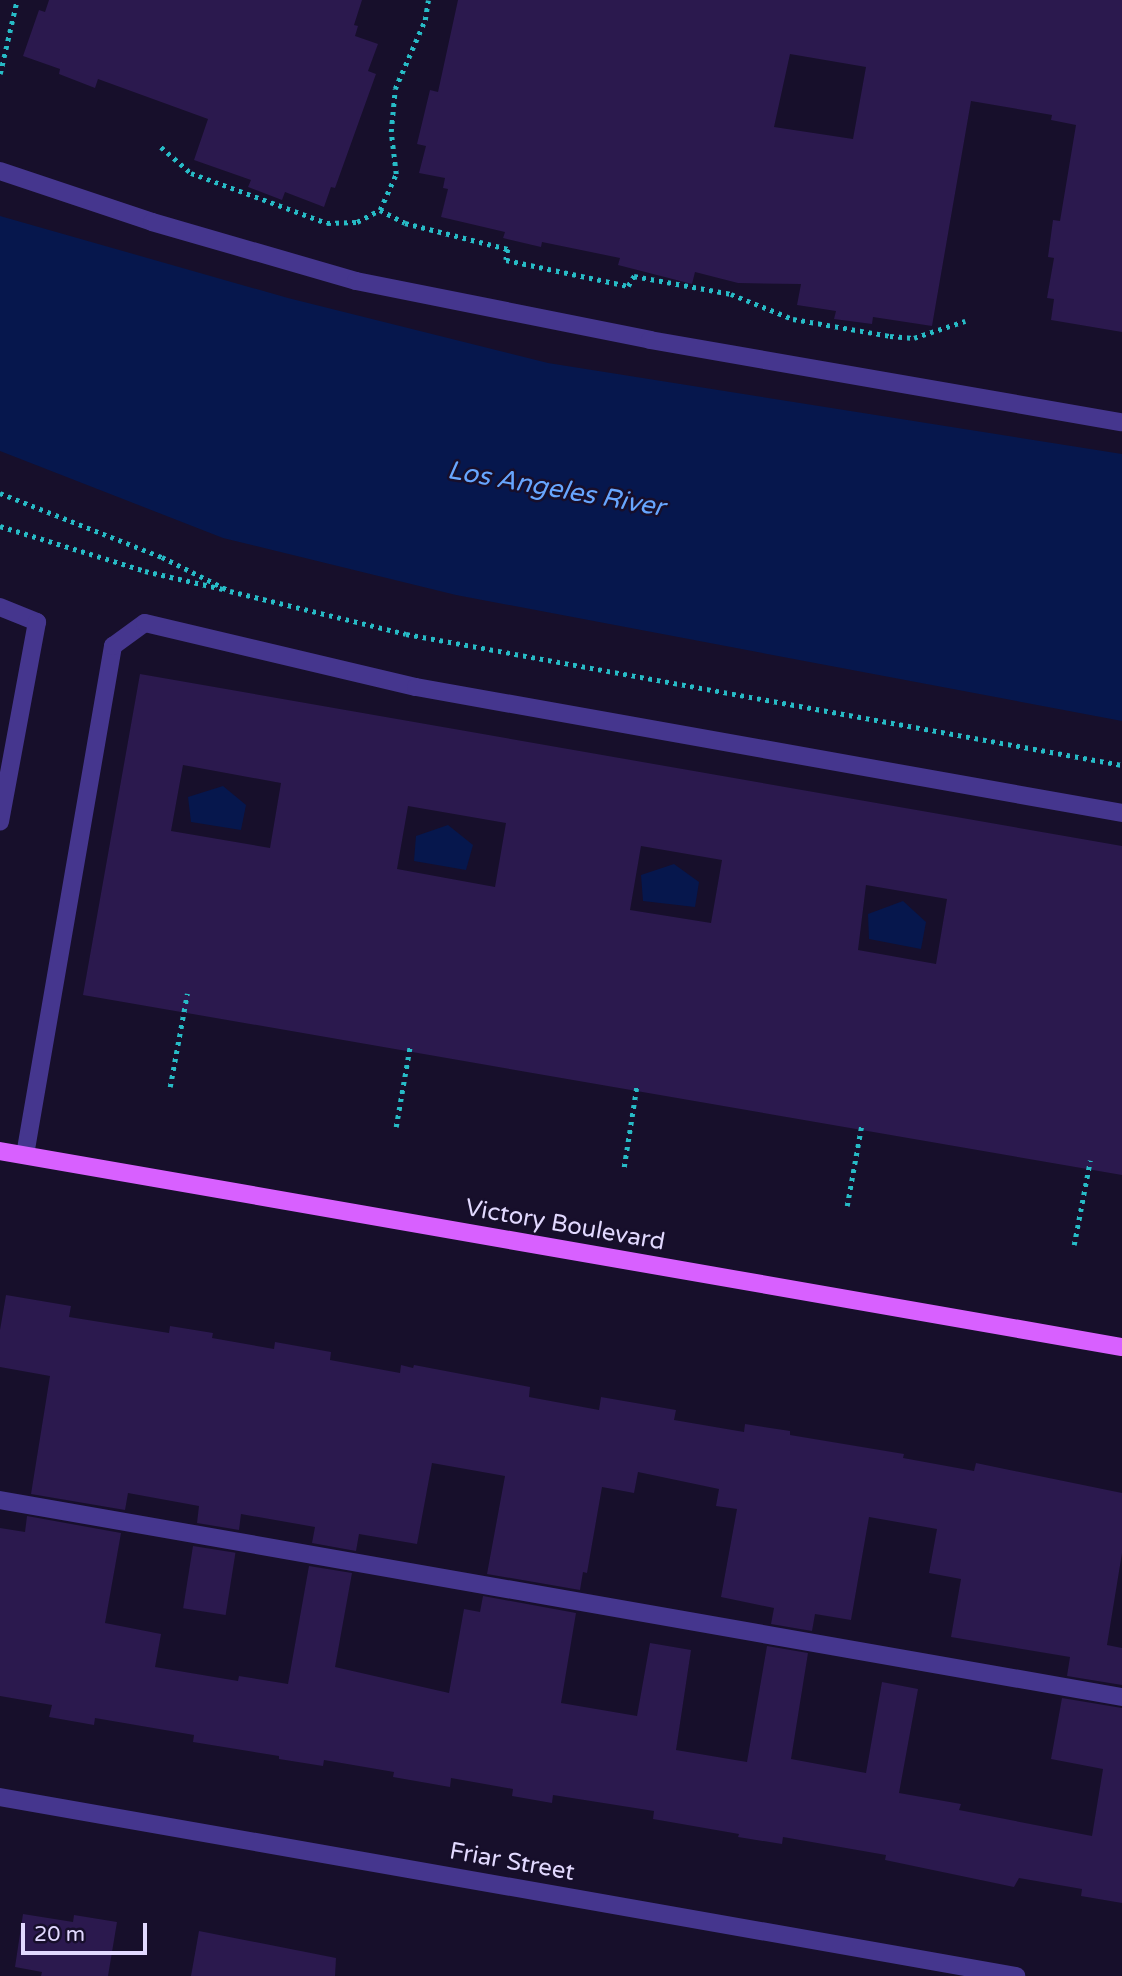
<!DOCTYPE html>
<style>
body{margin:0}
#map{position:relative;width:1122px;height:1976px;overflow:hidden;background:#170f2b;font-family:"Varela Round",sans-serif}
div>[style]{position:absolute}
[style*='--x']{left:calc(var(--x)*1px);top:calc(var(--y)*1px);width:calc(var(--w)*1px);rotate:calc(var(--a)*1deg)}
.water>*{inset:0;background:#06174d}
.building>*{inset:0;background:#2b194e;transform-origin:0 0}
.path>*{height:4.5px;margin-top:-2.25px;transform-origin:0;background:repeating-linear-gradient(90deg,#27bbc6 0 3.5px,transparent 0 8.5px)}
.service>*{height:18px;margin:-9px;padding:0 9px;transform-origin:9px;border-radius:9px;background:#45368e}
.minor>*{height:18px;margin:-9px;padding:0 9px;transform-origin:9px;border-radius:9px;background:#45368e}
.primary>*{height:18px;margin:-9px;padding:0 9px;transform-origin:9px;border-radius:9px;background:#d860ff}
span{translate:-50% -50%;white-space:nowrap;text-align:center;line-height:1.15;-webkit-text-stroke:5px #170f2b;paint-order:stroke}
.street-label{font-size:24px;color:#e2d9ff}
.water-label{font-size:26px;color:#67a6ff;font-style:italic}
.scale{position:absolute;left:21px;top:1923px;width:126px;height:32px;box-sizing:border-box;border:4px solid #e2d9ff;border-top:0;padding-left:9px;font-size:21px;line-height:24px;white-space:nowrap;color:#e2d9ff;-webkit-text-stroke:5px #170f2b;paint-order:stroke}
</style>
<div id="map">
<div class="water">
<div style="clip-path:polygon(0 216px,288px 298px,548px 363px,1122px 454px,1122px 721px,456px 595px,223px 538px,0 451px)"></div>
<div style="clip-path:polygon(223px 786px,246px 805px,241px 830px,191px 822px,188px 797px)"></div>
<div style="clip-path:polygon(448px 825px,473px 845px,466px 870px,414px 861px,416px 836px)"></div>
<div style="clip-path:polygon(674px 864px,699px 882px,695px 907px,643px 901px,641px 875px)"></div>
<div style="clip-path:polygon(903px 901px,926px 922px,921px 949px,869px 939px,868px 914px)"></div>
</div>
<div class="building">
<div style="clip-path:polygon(49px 0,362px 0,354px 25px,358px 26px,355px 36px,378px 44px,368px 71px,376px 74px,335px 188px,331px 187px,324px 207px,285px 192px,282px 200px,248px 187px,251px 180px,194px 160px,208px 119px,98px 79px,95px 88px,59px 74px,60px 69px,23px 56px,39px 10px,45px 12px)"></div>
<div style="clip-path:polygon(evenodd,458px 0,1122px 0,1122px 332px,1051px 320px,1054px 299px,1047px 298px,1054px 258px,1048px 257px,1053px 220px,1060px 221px,1076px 125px,1051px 120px,1052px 115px,971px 101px,932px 326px,873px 317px,872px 324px,834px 319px,836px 311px,797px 305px,801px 284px,738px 283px,695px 272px,692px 284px,618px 265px,620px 258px,542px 242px,541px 247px,503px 238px,505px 232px,441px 217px,448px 189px,443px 188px,445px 178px,419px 173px,426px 146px,417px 144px,430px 90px,438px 92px,458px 0,790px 54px,866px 67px,853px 139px,774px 127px,790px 54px)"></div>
<div style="clip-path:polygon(evenodd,140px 674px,1122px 846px,1122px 1175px,83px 995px,140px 674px,183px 765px,281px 783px,270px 848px,171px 831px,183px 765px,140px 674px,408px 806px,506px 823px,495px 887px,397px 869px,408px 806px,140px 674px,641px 846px,722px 860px,711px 923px,630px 910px,641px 846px,140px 674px,866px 885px,947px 899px,936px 964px,858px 950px,866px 885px)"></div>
<div style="clip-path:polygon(6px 1295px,71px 1306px,69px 1317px,169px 1333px,170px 1326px,213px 1333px,212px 1338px,274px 1349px,275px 1342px,331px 1352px,330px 1360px,400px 1373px,401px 1365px,413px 1368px,414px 1365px,530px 1387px,529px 1397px,599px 1410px,601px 1397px,676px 1410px,674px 1420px,744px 1432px,745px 1424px,790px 1431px,790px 1435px,904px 1454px,903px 1458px,974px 1471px,976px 1463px,1122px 1493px,1122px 1553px,1107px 1645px,1122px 1648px,1122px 1685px,1067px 1676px,1070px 1657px,951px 1637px,961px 1579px,929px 1573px,937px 1529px,869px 1517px,851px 1620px,815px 1614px,812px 1631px,771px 1624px,774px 1608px,721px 1597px,737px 1509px,716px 1506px,719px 1489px,638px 1472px,634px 1493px,602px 1487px,587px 1573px,583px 1572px,580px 1590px,487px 1574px,505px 1476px,432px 1463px,417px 1544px,359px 1534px,356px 1551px,312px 1543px,315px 1527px,241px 1514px,239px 1530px,197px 1523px,199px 1506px,128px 1493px,125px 1510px,31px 1494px,50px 1376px,0 1367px,0 1330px)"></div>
<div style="clip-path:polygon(27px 1516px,121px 1533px,105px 1623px,161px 1634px,155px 1667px,238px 1681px,239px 1676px,288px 1684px,309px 1566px,352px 1573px,335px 1667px,449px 1693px,464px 1609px,480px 1612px,483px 1596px,576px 1613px,561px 1703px,637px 1716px,650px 1643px,691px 1650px,676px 1750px,747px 1762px,767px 1646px,808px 1653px,791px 1759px,866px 1773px,882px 1682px,918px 1689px,899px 1793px,961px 1804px,959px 1810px,1092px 1836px,1103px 1769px,1051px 1759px,1062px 1698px,1122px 1708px,1122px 1903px,1081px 1896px,1082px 1889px,1019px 1878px,1014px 1887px,885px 1860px,886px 1855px,783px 1837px,782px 1844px,738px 1837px,739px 1834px,653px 1819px,654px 1811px,553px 1795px,552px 1803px,512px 1796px,513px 1789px,451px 1778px,450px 1787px,393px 1777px,394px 1772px,324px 1760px,323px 1766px,279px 1759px,279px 1756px,193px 1742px,194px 1735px,95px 1718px,94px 1725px,49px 1717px,52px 1705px,0 1696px,0 1528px,25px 1532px)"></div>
<div style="left:193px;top:1546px;width:43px;height:63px;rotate:9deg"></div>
<div style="clip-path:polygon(23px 1914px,73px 1922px,74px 1915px,117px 1922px,108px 1976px,41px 1976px,42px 1972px,15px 1967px)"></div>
<div style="clip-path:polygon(199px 1931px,336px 1958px,335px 1976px,191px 1976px)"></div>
</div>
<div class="path">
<div style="--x:0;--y:74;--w:76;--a:-77.1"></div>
<div style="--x:161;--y:147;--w:40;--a:41"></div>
<div style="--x:191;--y:173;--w:145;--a:20.2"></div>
<div style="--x:327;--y:223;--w:30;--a:-2"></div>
<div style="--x:357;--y:222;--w:26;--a:-28"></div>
<div style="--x:380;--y:210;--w:28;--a:27"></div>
<div style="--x:405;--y:223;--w:106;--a:14.2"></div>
<div style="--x:508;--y:249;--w:11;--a:100"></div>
<div style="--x:506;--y:260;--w:125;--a:12"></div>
<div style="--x:628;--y:286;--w:12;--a:-59"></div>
<div style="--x:634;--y:276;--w:99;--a:10.5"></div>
<div style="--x:731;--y:294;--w:67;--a:22"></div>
<div style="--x:793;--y:319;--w:98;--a:9.9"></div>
<div style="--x:890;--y:336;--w:24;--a:5"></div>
<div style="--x:914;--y:338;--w:54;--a:-18.4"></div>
<div style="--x:380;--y:210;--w:39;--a:-66"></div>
<div style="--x:396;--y:174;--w:42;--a:-96.8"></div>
<div style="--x:391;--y:132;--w:43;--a:-84.7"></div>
<div style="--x:395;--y:89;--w:75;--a:-66.5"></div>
<div style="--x:425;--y:20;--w:20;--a:-81"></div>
<div style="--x:0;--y:493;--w:174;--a:21.6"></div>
<div style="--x:162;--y:557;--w:76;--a:26.6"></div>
<div style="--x:230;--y:591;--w:181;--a:13.7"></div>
<div style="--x:406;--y:634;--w:728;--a:10.37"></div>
<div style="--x:0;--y:526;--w:152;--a:17.2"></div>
<div style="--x:145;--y:571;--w:80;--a:13"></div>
<div style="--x:170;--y:1087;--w:95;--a:-79.6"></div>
<div style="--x:396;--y:1127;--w:82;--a:-80.2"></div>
<div style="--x:624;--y:1167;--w:84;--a:-81.1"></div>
<div style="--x:847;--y:1206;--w:84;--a:-79.8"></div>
<div style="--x:1074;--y:1245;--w:86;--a:-79.2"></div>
</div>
<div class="service">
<div style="--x:0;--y:171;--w:160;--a:18.5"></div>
<div style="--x:152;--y:222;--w:212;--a:16.1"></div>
<div style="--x:356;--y:281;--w:300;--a:11.3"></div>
<div style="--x:650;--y:340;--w:479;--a:9.9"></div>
<div style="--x:0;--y:607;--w:40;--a:22"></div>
<div style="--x:37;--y:622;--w:203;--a:100.5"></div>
<div style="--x:25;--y:1155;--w:517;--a:-80.19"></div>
<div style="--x:113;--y:646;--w:39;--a:-36"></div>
<div style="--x:145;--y:623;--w:278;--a:13.3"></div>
<div style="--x:416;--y:687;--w:717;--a:10.12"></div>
<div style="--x:0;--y:1500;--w:1139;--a:9.96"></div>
</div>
<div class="minor">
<div style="--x:0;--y:1797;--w:1032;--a:9.99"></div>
</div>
<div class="primary">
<div style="--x:0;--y:1151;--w:1139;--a:9.91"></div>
</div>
<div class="street-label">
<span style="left:565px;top:1225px;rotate:10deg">Victory Boulevard</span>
<span style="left:512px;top:1862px;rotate:10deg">Friar Street</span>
</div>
<div class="water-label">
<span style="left:556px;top:489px;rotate:10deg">Los Angeles River</span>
</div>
<div class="scale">20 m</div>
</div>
